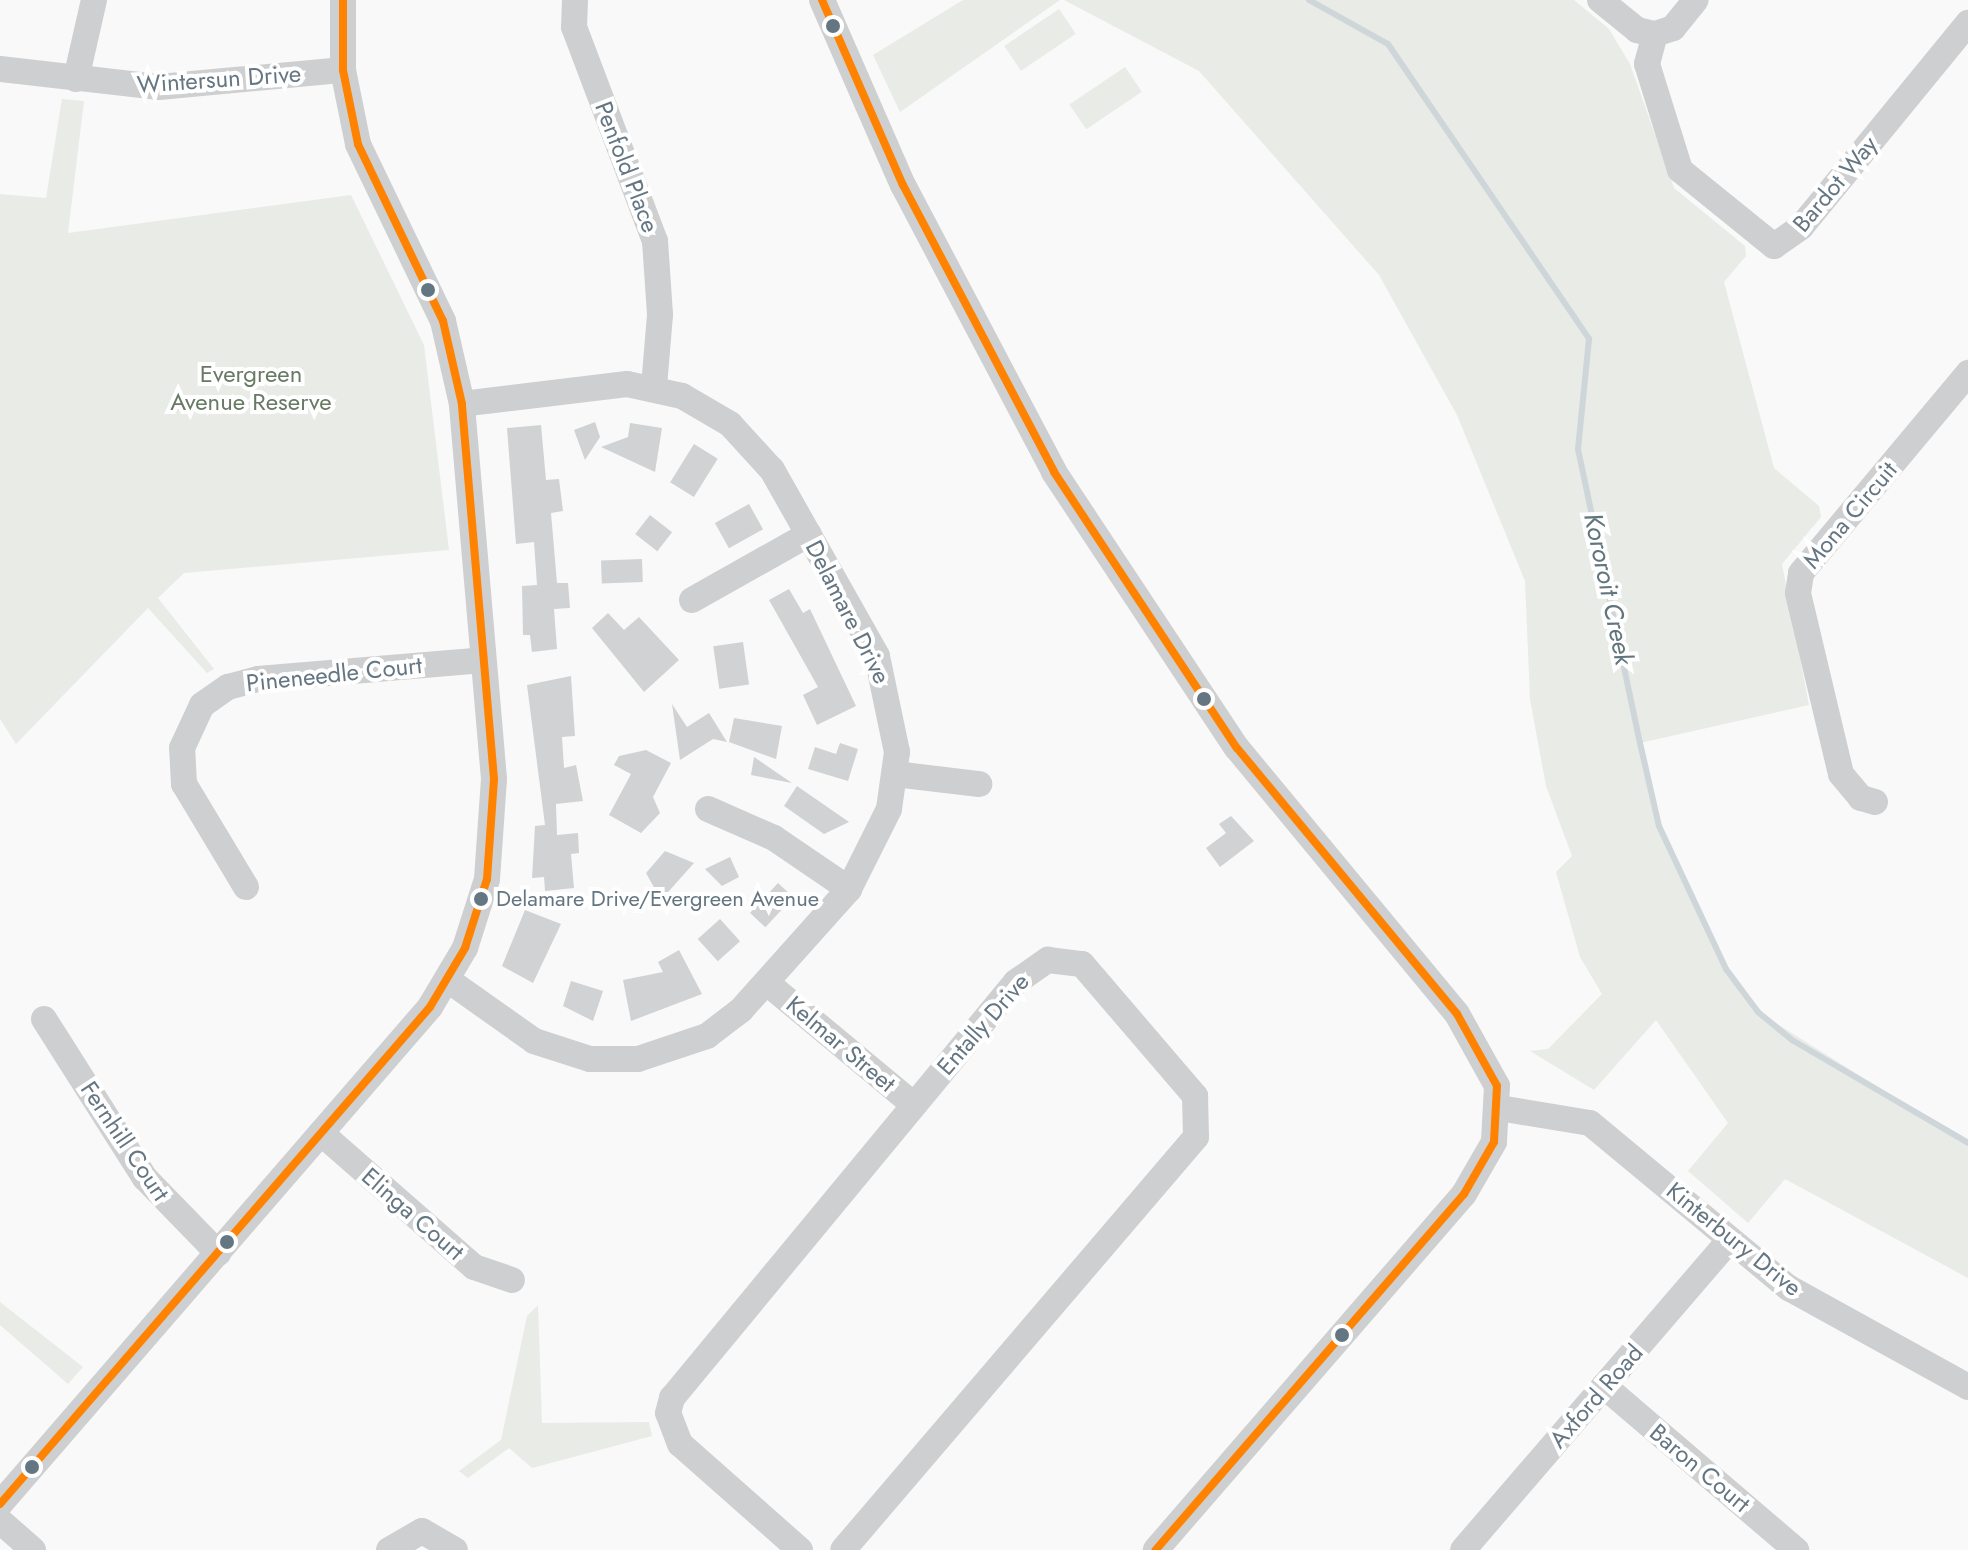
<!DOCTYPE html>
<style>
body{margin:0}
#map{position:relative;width:1968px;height:1550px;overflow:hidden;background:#f9f9f9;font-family:Jost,sans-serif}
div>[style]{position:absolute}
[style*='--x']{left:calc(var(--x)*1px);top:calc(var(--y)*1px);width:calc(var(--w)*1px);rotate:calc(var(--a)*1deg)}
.green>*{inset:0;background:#e8ebe6;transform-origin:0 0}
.stream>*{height:6px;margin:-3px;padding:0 3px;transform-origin:3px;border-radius:3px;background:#ced6d9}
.building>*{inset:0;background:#d0d2d3;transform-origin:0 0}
.minor>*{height:26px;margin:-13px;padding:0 13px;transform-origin:13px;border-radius:13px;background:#cecfd0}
.bus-1>*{height:8px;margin:-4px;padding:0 4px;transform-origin:4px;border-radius:4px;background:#ff8200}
.dots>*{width:22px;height:22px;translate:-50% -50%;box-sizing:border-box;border:4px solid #fff;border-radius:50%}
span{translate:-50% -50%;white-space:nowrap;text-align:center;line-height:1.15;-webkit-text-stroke:8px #fff;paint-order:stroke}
.bus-label{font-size:22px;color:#657683}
.left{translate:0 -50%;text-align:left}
.street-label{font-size:24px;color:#657683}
.park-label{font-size:24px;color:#687a64}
.water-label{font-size:26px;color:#60757c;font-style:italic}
</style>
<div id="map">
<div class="green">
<div style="clip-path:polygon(963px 0,1060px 0,900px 112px,873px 55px)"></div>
<div style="clip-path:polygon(1064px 0,1574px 0,1609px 29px,1630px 64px,1674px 188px,1745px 246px,1746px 256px,1724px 282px,1774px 468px,1819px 506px,1821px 517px,1782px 564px,1809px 705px,1640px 743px,1659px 826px,1717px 952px,1758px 1012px,1968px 1143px,1968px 1278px,1785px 1179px,1748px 1223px,1688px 1171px,1728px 1123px,1656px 1020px,1594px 1090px,1530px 1051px,1548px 1049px,1602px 994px,1580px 957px,1556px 872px,1572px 856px,1546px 786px,1530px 699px,1525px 581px,1457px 415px,1379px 275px,1199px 71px)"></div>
<div style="left:1059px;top:9px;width:30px;height:66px;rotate:56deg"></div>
<div style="left:1125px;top:67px;width:30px;height:67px;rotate:56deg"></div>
<div style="clip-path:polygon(62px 99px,84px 101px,68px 233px,351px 195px,424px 345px,449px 550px,184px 573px,158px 598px,214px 669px,207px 673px,148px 608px,16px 744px,0 719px,0 194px,46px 198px)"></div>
<div style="clip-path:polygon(0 1302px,83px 1367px,68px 1384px,0 1325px)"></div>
<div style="clip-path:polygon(538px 1305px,542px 1423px,649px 1422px,652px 1436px,532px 1468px,509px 1448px,468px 1478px,459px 1471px,501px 1440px,527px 1316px)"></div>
</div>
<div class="stream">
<div style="--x:1309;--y:0;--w:90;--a:29.1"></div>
<div style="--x:1388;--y:44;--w:357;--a:55.7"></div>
<div style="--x:1589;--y:339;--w:111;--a:95.7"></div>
<div style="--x:1578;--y:449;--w:300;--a:78.1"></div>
<div style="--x:1640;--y:743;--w:85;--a:77.1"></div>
<div style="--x:1659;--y:826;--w:158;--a:64.9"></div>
<div style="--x:1726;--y:969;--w:54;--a:53.3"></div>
<div style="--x:1758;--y:1012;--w:44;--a:39.5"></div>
<div style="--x:1792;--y:1040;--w:204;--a:30.3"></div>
</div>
<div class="building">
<div style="clip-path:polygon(595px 422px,600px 437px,585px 460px,574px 430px)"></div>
<div style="clip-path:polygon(630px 423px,662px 428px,655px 472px,601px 447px,628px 437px)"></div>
<div style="clip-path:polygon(541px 425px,546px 480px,559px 479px,563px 511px,551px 513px,557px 583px,568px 583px,570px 608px,554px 609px,557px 649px,532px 652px,530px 635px,523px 635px,522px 586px,537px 585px,534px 542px,516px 544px,507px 428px)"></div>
<div style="left:694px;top:444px;width:28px;height:45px;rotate:32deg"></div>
<div style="left:749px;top:504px;width:29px;height:39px;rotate:61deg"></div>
<div style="left:650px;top:515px;width:28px;height:24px;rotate:38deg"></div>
<div style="left:642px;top:559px;width:23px;height:41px;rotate:88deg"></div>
<div style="clip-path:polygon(789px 589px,803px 613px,810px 609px,856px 706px,817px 725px,803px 695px,818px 687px,769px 600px)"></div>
<div style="clip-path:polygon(608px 613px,624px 630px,639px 617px,679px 660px,644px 692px,592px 628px)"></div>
<div style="left:743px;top:642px;width:43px;height:30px;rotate:82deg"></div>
<div style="clip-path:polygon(571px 676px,575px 736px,562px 737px,564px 768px,576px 765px,583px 801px,556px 804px,557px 835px,578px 833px,579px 853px,571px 854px,574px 888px,545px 891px,544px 877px,532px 878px,535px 826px,545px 825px,527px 685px)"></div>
<div style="clip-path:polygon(672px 704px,687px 727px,709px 713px,727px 742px,713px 739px,680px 760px)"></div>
<div style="clip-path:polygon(734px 718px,782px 726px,776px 759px,729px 742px)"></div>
<div style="clip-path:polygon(840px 743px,858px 749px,848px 781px,808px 769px,815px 747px,836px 754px)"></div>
<div style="clip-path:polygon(646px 750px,671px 763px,653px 797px,660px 813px,641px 833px,609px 815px,631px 774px,614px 765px,619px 756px)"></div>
<div style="clip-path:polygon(754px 757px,792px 783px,751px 775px)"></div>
<div style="clip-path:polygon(797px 786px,849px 822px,824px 834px,784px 806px)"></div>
<div style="clip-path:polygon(1231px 816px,1254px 841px,1220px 867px,1206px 848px,1226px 833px,1219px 824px)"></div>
<div style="clip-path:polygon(665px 851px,694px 863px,661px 900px,646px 873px)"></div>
<div style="clip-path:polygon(730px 857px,739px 877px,722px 886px,705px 869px)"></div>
<div style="left:778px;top:883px;width:21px;height:41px;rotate:43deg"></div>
<div style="clip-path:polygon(525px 910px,561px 924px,533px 983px,502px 966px)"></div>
<div style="left:720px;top:919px;width:30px;height:30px;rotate:48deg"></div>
<div style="clip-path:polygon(679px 950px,702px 994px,631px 1021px,623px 980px,663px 972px,658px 962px)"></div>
<div style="clip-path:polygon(571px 981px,603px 991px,593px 1021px,563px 1006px)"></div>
</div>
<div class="minor">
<div style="--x:575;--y:0;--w:27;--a:92"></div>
<div style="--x:574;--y:27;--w:229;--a:69.3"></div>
<div style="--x:655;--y:241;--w:74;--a:86.1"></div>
<div style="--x:660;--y:315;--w:72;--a:94.8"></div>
<div style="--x:822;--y:0;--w:202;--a:66.4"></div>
<div style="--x:903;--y:185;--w:324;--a:62.2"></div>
<div style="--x:1054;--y:472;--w:331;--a:56.5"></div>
<div style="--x:1237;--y:748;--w:345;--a:50.4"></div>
<div style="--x:1457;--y:1014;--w:82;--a:60.9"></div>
<div style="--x:1497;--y:1086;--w:56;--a:93.1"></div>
<div style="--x:1494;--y:1142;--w:60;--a:120"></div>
<div style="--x:1464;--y:1194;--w:471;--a:130.9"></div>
<div style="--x:1600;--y:0;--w:48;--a:39"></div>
<div style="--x:1637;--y:30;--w:18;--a:13"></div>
<div style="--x:1655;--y:34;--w:19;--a:-18"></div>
<div style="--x:1673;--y:28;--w:36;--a:-51"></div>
<div style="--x:1655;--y:34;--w:31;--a:105"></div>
<div style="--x:1647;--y:64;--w:111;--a:72.7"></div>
<div style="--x:1680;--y:170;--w:121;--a:39"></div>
<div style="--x:1774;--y:246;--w:33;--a:-35"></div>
<div style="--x:1801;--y:227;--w:264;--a:-50.7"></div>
<div style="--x:0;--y:69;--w:160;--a:6.5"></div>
<div style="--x:159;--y:87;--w:185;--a:-5.3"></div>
<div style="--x:76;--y:79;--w:81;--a:-77.2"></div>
<div style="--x:692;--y:600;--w:134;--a:-29.4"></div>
<div style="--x:895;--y:774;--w:85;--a:6.8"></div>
<div style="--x:1875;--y:802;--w:15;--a:-164"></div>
<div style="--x:1861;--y:798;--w:31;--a:-130"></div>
<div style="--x:1841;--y:774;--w:186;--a:-103.4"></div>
<div style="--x:1798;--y:593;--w:20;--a:-81"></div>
<div style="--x:1801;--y:573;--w:261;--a:-50.1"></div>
<div style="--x:708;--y:809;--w:72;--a:23.7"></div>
<div style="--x:774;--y:838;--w:91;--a:34.2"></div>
<div style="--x:246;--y:887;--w:120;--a:-121"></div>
<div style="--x:184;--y:784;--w:36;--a:-93"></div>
<div style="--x:182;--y:748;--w:47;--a:-65.1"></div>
<div style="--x:202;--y:705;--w:32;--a:-35"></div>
<div style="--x:228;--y:687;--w:31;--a:-15"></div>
<div style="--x:258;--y:679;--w:226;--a:-4.8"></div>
<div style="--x:448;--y:980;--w:105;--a:35.3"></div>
<div style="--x:534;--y:1041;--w:59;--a:17.8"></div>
<div style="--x:590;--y:1059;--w:48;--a:0"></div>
<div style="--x:638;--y:1059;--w:73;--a:-18.4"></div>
<div style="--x:707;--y:1036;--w:43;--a:-37.4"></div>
<div style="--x:741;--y:1010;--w:162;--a:-48.2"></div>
<div style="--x:849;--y:889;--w:89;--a:-63.4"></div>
<div style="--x:889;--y:809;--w:58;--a:-82"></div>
<div style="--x:897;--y:752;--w:98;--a:-101.8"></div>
<div style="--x:877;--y:656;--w:214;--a:-119.4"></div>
<div style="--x:772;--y:470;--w:62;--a:-132.4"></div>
<div style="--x:730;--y:424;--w:56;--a:-149.7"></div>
<div style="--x:682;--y:396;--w:56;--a:-167.7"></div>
<div style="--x:627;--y:384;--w:166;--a:173.1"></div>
<div style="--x:767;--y:983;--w:191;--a:39.7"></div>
<div style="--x:44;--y:1019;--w:188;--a:57.6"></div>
<div style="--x:145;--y:1178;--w:105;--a:45.8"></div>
<div style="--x:1499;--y:1108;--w:92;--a:9.4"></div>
<div style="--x:1590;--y:1123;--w:259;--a:39.7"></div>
<div style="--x:1789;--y:1288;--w:205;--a:28.9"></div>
<div style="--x:321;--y:1133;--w:203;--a:41.2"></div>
<div style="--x:474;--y:1267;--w:40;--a:18.9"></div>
<div style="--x:1604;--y:1386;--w:253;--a:40.5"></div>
<div style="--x:0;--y:1504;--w:657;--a:-49.13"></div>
<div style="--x:430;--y:1007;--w:69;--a:-59.3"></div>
<div style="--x:465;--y:948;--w:72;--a:-72.3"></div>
<div style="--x:487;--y:879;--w:100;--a:-86"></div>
<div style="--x:494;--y:779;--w:376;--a:-94.9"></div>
<div style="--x:462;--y:404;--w:85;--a:-102.9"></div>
<div style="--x:443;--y:321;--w:196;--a:-115.7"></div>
<div style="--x:358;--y:144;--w:76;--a:-101.5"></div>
<div style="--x:343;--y:70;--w:70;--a:-90"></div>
<div style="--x:0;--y:1521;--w:44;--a:41.3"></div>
<div style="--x:389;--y:1550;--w:38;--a:-30"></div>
<div style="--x:422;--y:1531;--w:38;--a:30"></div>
<div style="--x:800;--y:1550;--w:160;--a:-138.5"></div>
<div style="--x:680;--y:1444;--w:33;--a:-111"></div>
<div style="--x:668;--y:1413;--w:16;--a:-75"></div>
<div style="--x:672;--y:1398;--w:540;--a:-50.41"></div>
<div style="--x:1016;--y:982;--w:39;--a:-35"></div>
<div style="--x:1048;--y:960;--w:34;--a:7"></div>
<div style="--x:1082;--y:964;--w:174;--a:49.4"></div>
<div style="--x:1195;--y:1096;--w:41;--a:88.6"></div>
<div style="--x:1196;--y:1137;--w:543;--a:130.52"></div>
<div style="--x:1463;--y:1550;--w:408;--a:-49.3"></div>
</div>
<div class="bus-1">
<div style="--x:822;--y:0;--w:202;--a:66.4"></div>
<div style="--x:903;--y:185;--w:324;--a:62.2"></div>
<div style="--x:1054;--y:472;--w:331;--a:56.5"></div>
<div style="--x:1237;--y:748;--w:345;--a:50.4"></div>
<div style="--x:1457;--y:1014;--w:82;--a:60.9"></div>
<div style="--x:1497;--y:1086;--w:56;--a:93.1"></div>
<div style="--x:1494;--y:1142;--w:60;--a:120"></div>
<div style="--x:1464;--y:1194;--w:471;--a:130.9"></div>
<div style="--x:0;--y:1504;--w:657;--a:-49.13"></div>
<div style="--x:430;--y:1007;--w:69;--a:-59.3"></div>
<div style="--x:465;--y:948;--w:72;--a:-72.3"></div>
<div style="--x:487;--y:879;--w:100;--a:-86"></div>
<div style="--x:494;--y:779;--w:376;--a:-94.9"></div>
<div style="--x:462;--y:404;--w:85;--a:-102.9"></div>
<div style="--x:443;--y:321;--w:196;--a:-115.7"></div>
<div style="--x:358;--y:144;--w:76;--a:-101.5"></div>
<div style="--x:343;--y:70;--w:70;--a:-90"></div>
</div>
<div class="dots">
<div style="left:833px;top:26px;background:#657683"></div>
<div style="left:428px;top:290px;background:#657683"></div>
<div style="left:1204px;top:699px;background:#657683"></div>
<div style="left:481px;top:899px;background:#657683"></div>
<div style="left:227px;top:1242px;background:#657683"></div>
<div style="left:1342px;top:1335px;background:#657683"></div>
<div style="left:32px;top:1467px;background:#657683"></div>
</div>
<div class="bus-label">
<span class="left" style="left:496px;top:899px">Delamare Drive/Evergreen Avenue</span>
</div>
<div class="street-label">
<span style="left:219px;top:79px;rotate:-4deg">Wintersun Drive</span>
<span style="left:627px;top:167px;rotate:69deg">Penfold Place</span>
<span style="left:1835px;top:184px;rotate:-50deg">Bardot Way</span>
<span style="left:1850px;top:515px;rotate:-50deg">Mona Circuit</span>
<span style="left:848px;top:612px;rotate:63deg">Delamare Drive</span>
<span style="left:334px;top:674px;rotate:-6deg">Pineneedle Court</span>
<span style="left:983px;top:1024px;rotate:-49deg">Entally Drive</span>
<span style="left:841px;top:1044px;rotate:40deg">Kelmar Street</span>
<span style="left:125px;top:1141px;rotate:56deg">Fernhill Court</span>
<span style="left:413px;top:1214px;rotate:41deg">Elinga Court</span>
<span style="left:1734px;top:1239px;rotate:39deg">Kinterbury Drive</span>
<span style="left:1596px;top:1396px;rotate:-49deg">Axford Road</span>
<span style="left:1700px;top:1468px;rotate:40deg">Baron Court</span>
</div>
<div class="park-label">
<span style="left:251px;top:388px">Evergreen<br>Avenue Reserve</span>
</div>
<div class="water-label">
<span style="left:1608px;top:589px;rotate:78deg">Kororoit Creek</span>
</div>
</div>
